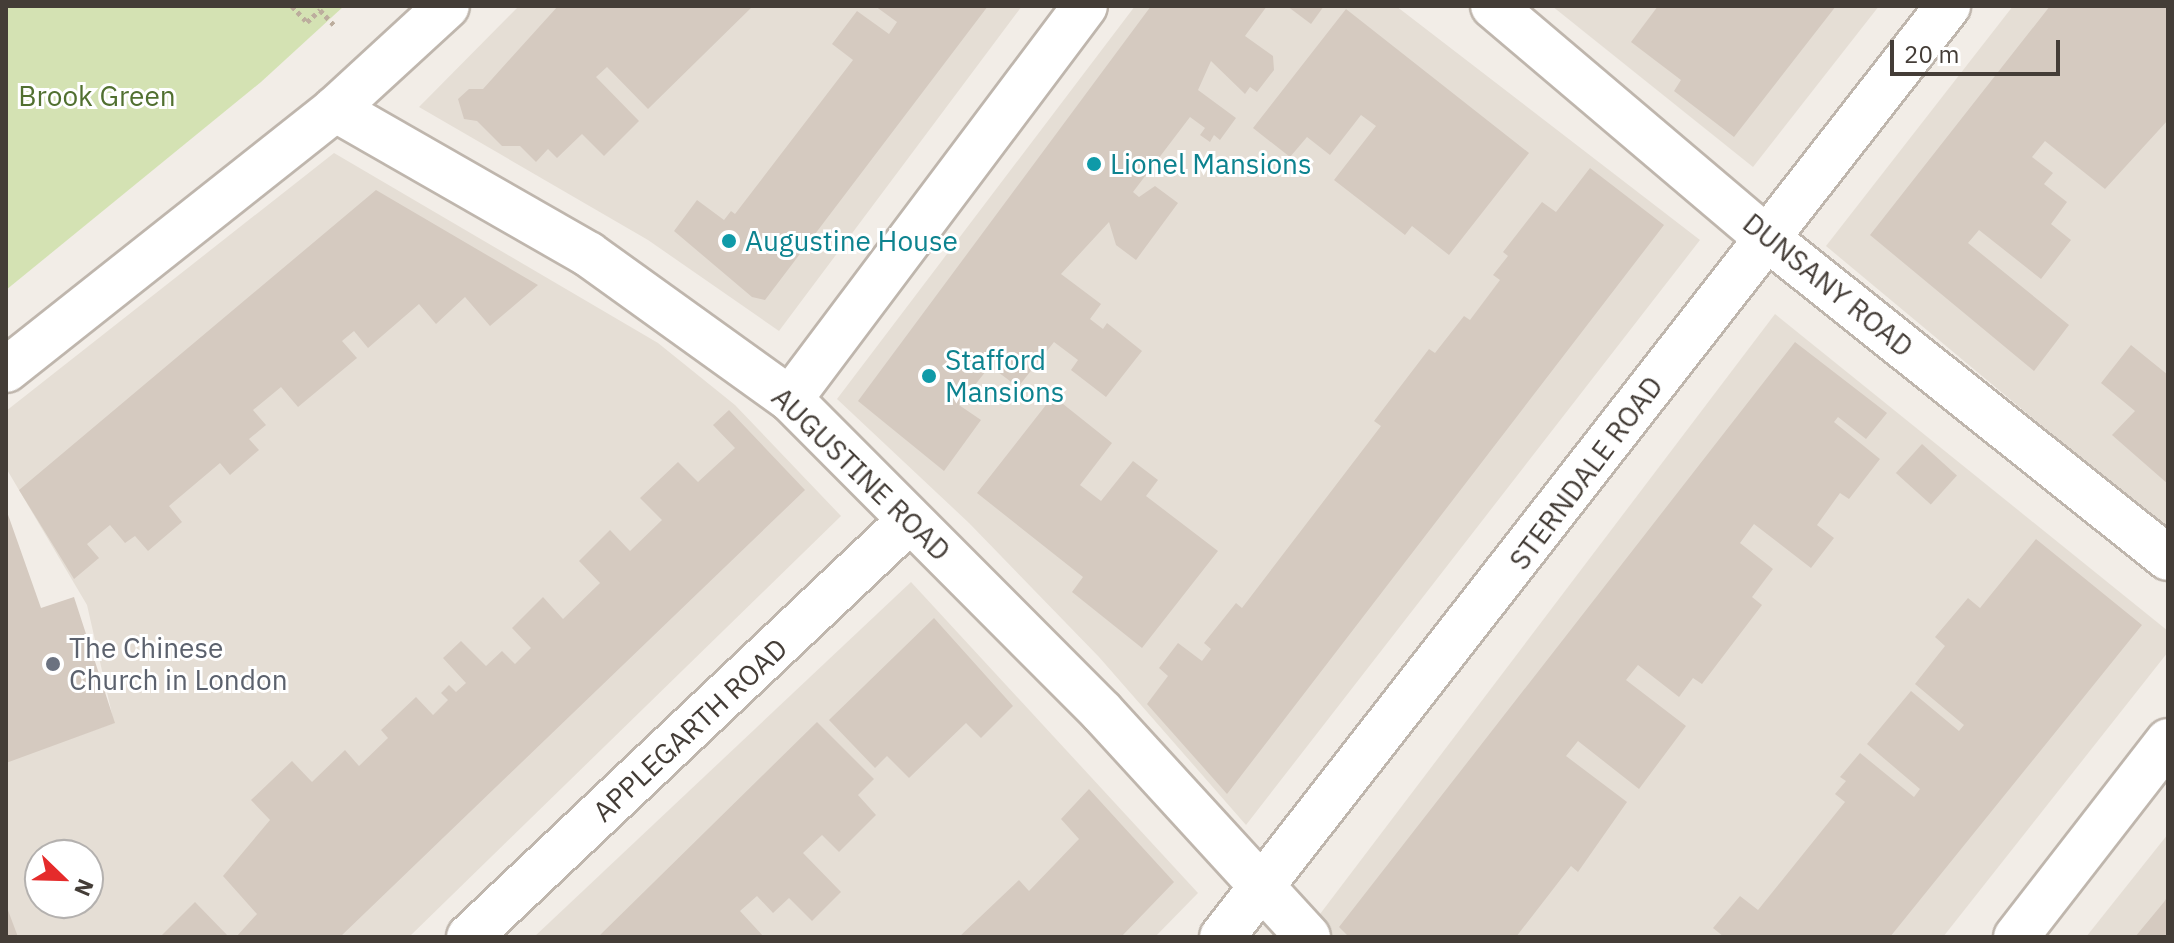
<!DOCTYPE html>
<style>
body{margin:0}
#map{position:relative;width:2174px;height:943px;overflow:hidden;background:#f2ede7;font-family:"IBM Plex Sans",sans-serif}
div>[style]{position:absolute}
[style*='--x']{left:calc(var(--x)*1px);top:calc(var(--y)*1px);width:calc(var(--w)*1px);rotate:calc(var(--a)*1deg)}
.residential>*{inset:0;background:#e5ded5}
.green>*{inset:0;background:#d4e2b3}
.building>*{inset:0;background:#d5cac0;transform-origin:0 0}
.path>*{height:5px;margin-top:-2.5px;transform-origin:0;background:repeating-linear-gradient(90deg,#bcad9d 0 4px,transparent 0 8px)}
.roads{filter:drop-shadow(2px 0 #bfb6ad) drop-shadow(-2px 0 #bfb6ad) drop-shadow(0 2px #bfb6ad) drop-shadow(0 -2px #bfb6ad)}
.minor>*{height:44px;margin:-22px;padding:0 22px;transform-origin:22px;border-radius:22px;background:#fff}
.dots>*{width:22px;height:22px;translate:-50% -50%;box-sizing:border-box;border:4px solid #fff;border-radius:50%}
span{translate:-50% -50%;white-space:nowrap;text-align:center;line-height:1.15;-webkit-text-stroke:6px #fff;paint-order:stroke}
.park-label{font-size:28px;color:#517030}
.culture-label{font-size:28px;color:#0d838f}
.left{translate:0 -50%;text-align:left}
.street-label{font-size:28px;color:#443d37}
.worship-label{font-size:28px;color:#5b616d}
.frame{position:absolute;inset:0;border:8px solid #443d37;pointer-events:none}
.north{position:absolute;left:24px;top:839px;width:80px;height:80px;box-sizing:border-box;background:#fff;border:2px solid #b4b1af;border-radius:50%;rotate:113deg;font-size:22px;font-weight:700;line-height:32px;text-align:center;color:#443d37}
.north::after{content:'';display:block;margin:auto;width:28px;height:36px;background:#e52b2b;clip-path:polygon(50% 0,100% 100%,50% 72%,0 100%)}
.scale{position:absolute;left:1890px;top:40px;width:170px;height:36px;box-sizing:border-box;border:4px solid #443d37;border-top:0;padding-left:10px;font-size:24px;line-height:28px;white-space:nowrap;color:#443d37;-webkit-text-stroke:6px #fff;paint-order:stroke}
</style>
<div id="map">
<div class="residential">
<div style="clip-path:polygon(519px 6px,1022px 6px,779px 331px,648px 240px,419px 107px)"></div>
<div style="clip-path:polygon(1135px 6px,1396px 6px,1700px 240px,1246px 825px,1099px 657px,969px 523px,837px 399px)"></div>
<div style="clip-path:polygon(1552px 6px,1879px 6px,1753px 167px)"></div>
<div style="clip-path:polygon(2013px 6px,2168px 6px,2168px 531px,1826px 246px)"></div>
<div style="clip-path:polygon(evenodd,334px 153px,658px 343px,735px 405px,841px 516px,409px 937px,6px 937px,6px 762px,114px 723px,87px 605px,6px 468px,6px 411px,334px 153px,40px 855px,88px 855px,88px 903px,40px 903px,40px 855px)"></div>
<div style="clip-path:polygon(1775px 314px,2168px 631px,2168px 652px,1943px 937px,1334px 937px,1317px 918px)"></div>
<div style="clip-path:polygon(911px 582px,1198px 893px,1155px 937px,534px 937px)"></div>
<div style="clip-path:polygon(2168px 834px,2168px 937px,2086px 937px)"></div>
</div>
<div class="green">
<div style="clip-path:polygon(6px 6px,344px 6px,261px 82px,6px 290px)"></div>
</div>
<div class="building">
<div style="clip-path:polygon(558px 6px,753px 6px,648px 109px,607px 67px,596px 77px,639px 121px,604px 156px,582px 134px,557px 158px,548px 149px,536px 162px,520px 146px,502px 146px,477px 121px,464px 119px,458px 99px,469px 89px,483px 89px)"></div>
<div style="clip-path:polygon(875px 6px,988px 6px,765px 300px,752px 297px,674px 231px,697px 200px,724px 220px,731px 211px,735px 214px,853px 60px,832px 44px,857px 11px,889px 34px,897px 22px)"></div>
<div style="clip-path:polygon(1151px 6px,1267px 6px,1245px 36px,1273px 56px,1274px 70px,1257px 92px,1250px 87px,1245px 94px,1211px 61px,1198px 90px,1236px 118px,1220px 140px,1214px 135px,1210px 142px,1200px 135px,1205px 128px,1190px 117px,1133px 192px,1139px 197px,1155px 186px,1178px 203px,1136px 260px,1116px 245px,1109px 222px,1061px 274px,1101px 304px,1090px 319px,1103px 329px,1107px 323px,1142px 351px,1106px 397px,1071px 370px,1078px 360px,1054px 342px,1018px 387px,990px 366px,959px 405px,981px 420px,944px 471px,858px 401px)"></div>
<div style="clip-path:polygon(1287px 6px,1324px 6px,1311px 24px)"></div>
<div style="clip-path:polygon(1658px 6px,1836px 6px,1734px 137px,1674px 91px,1681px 80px,1631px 42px)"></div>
<div style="clip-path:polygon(2050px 6px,2168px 6px,2168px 120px,2105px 189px,2045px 141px,2032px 157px,2053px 173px,2044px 184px,2067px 202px,2051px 224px,2071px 240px,2041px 279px,1979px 230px,1968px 243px,2069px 325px,2034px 371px,1870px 235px)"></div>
<div style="clip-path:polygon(1346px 9px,1529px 153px,1449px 255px,1412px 226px,1405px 235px,1334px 180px,1376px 126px,1361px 115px,1330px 155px,1307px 137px,1290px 157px,1253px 128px)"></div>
<div style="clip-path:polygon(1590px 168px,1664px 225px,1227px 794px,1147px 704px,1168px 676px,1159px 668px,1178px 643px,1202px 661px,1211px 649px,1204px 643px,1236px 603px,1242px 608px,1381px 426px,1374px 421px,1429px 349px,1435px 353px,1464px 316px,1470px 320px,1500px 280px,1493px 275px,1508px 256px,1503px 252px,1542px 202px,1556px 212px)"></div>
<div style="clip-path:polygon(376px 190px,538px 285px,490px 326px,465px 297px,436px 324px,419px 304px,368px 348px,354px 331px,342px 341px,357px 358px,298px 407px,281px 387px,253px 410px,266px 425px,249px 439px,259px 450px,230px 475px,220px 463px,169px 506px,182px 522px,148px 551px,135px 536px,125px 543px,110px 525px,87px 544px,99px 558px,74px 579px,19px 490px)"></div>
<div style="clip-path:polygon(1795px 342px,1887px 413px,1866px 439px,1838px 417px,1834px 422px,1880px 459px,1849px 499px,1840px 493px,1817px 525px,1834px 538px,1811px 568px,1754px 524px,1740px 543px,1773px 569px,1752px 597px,1762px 605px,1702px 684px,1693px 678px,1679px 697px,1638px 665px,1626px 680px,1686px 726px,1639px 789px,1578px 741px,1566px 756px,1627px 802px,1578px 872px,1571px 866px,1516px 937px,1349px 937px,1339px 927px)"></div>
<div style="clip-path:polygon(2131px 345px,2168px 375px,2168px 484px,2112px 435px,2135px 411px,2101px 383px)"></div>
<div style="clip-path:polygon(1053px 396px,1112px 443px,1080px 485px,1101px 501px,1133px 461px,1158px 480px,1146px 496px,1218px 551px,1142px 648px,1072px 592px,1083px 577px,977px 493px)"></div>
<div style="clip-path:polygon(729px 410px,805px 490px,340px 937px,236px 937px,257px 914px,223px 876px,270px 820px,251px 800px,292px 761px,312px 782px,345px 750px,359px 766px,388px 738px,381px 730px,416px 697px,433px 715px,448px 700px,441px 693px,449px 685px,456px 692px,466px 683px,443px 658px,461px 641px,486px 666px,502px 651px,515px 664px,531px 648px,512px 628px,543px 597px,563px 619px,600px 583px,579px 561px,610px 530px,630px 551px,662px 520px,640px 498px,678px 462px,698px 482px,735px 448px,713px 425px)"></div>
<div style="left:1922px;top:444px;width:47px;height:39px;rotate:42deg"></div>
<div style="clip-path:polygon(6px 509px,41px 608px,74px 597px,115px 723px,6px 763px)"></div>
<div style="clip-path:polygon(2036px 539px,2142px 625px,1890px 937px,1724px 937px,1713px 928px,1740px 896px,1758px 910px,1845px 802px,1835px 794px,1846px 781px,1840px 777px,1860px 753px,1914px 797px,1920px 789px,1867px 744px,1911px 691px,1959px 731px,1964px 725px,1915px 684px,1945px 646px,1935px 637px,1968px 598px,1980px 608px)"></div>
<div style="clip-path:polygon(934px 618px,1013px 706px,981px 738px,966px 723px,909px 778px,887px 756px,875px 768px,829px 720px)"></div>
<div style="clip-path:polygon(817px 722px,874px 779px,858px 795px,876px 815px,839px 852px,822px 835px,803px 853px,841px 892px,812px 921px,789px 898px,773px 913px,757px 896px,740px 911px,764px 937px,598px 937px)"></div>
<div style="clip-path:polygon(1089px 789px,1174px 882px,1121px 937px,959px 937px,1019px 880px,1029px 891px,1079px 839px,1061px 819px)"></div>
<div style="clip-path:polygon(2168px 896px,2168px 937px,2135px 937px,2164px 902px)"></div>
<div style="clip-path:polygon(195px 902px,229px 937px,160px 937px)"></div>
<div style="clip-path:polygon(6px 905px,18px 937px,6px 937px)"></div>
</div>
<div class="path">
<div style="--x:292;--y:6;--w:22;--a:47"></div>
<div style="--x:307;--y:22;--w:18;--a:-43"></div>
<div style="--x:320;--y:10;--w:21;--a:47"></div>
</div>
<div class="roads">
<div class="minor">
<div style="--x:1493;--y:6;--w:359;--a:40.3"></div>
<div style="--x:1767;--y:238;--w:513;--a:38.59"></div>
<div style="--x:335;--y:109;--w:292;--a:29.8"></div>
<div style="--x:588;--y:254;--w:249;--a:35.7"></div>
<div style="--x:790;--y:399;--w:442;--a:45.1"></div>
<div style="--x:1102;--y:712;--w:305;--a:47.5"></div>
<div style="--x:6;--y:370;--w:420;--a:-38.4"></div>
<div style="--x:335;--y:109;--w:152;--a:-42.6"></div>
<div style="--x:790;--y:399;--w:491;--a:-53.1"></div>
<div style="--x:469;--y:937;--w:606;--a:-43.39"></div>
<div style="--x:1222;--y:937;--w:1181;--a:-52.05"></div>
<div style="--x:2016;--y:937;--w:248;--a:-52.2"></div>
</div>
</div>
<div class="dots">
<div style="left:1094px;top:164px;background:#0f9aa8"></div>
<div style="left:729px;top:241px;background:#0f9aa8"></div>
<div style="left:929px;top:376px;background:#0f9aa8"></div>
<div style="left:53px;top:664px;background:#6b7280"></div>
</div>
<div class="park-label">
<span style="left:97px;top:96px">Brook Green</span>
</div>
<div class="culture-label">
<span class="left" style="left:1110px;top:164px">Lionel Mansions</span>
<span class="left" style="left:745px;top:241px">Augustine House</span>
<span class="left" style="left:945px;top:376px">Stafford<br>Mansions</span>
</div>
<div class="street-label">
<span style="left:1828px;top:285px;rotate:39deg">DUNSANY ROAD</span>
<span style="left:1586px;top:473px;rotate:-53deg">STERNDALE ROAD</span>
<span style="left:861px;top:474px;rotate:44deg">AUGUSTINE ROAD</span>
<span style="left:690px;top:730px;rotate:-43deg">APPLEGARTH ROAD</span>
</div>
<div class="worship-label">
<span class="left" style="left:69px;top:664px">The Chinese<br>Church in London</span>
</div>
<div class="frame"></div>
<div class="north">N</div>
<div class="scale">20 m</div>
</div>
